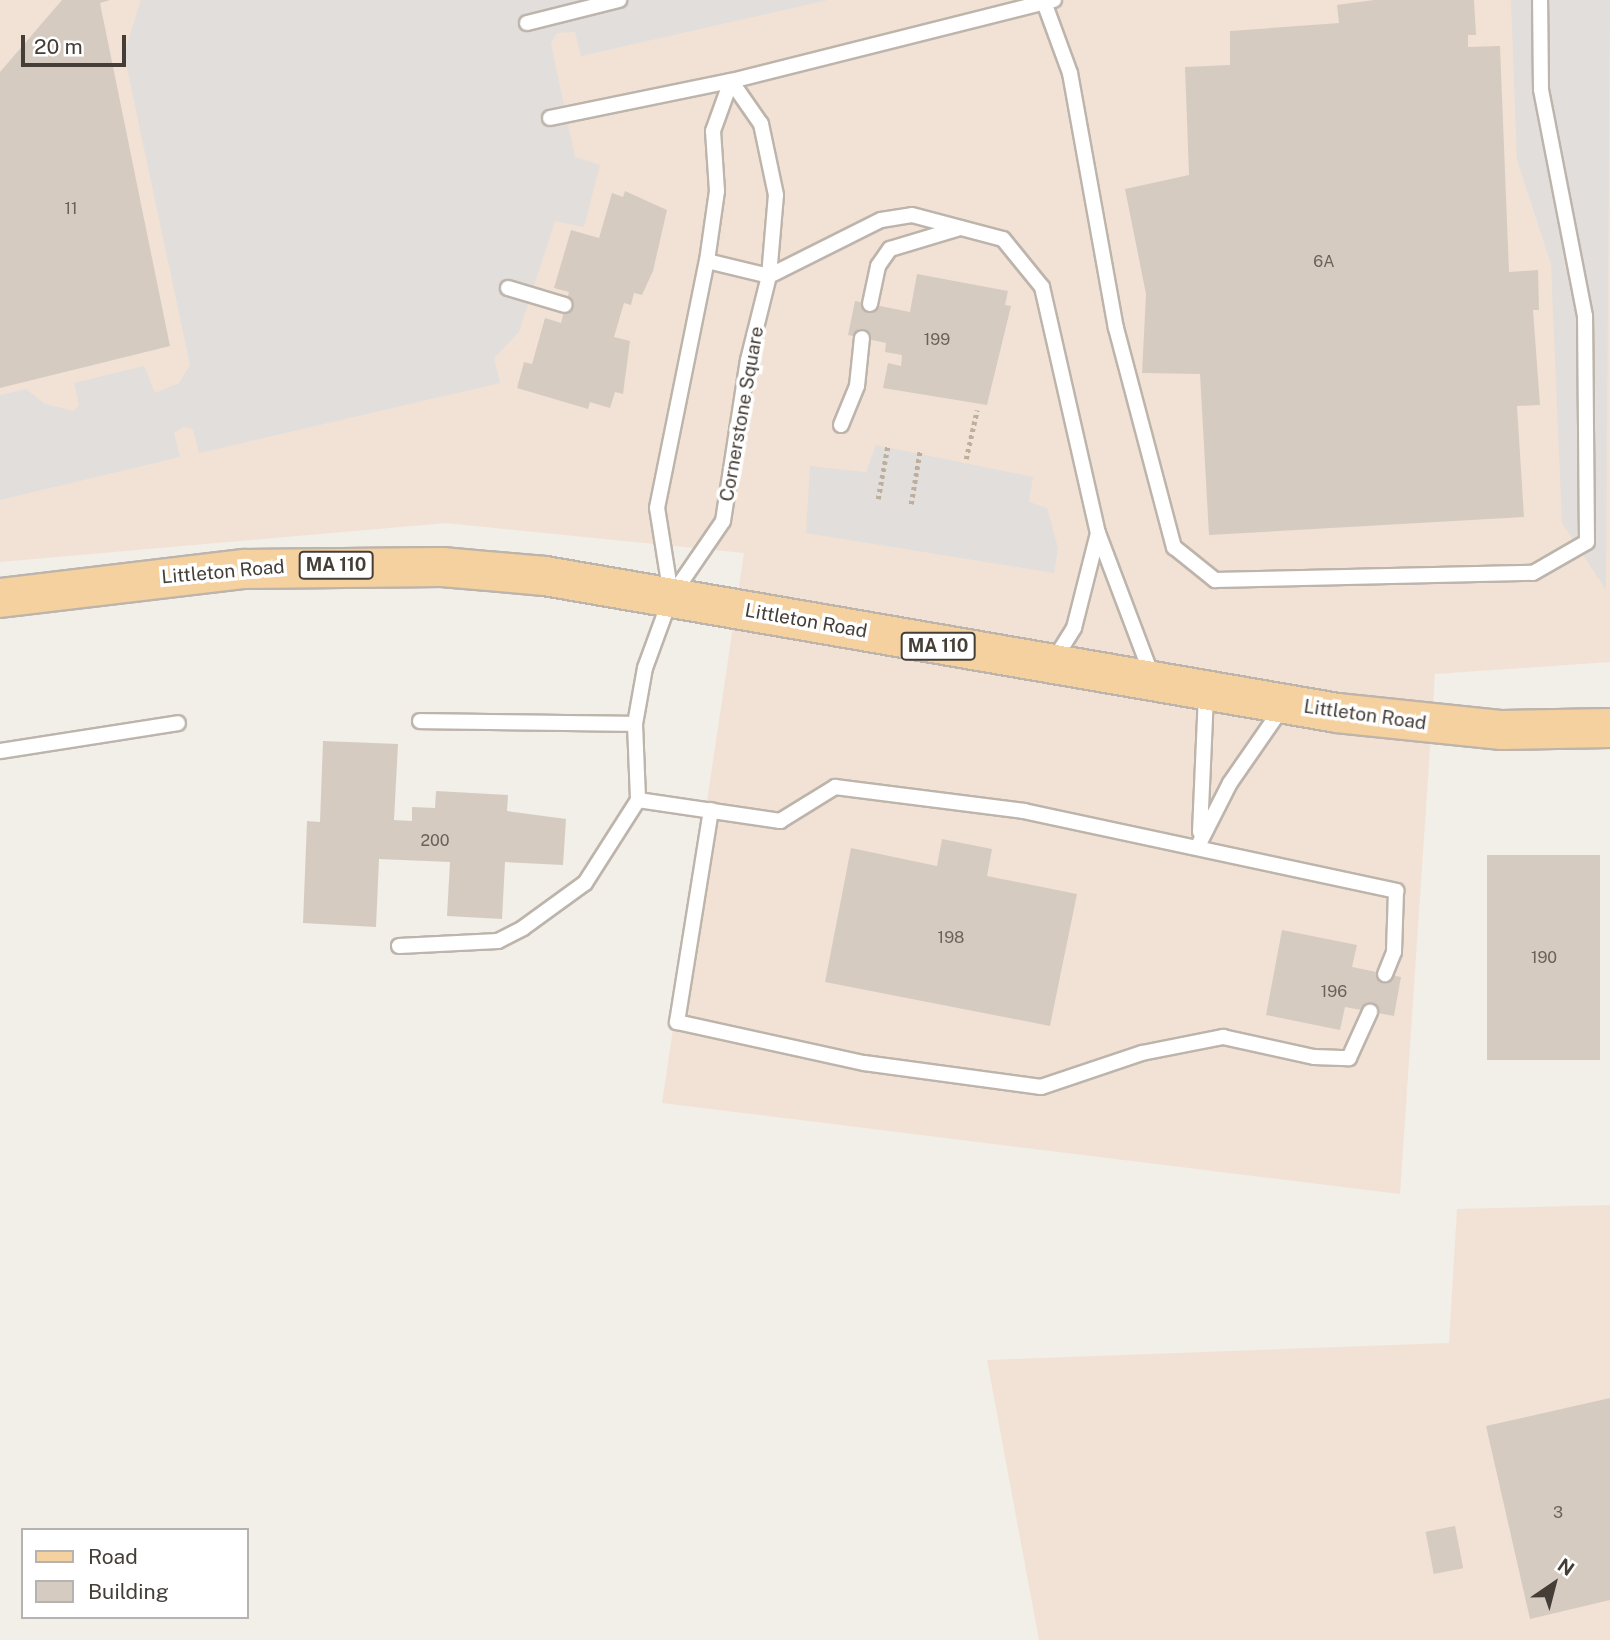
<!DOCTYPE html>
<style>
body{margin:0}
#map{position:relative;width:1610px;height:1640px;overflow:hidden;background:#f2eee8;font-family:"Public Sans",sans-serif}
div>[style]{position:absolute}
[style*='--x']{left:calc(var(--x)*1px);top:calc(var(--y)*1px);width:calc(var(--w)*1px);rotate:calc(var(--a)*1deg)}
.commercial>*{inset:0;background:#f2e2d5}
.parking>*{inset:0;background:#e1dedc}
.building>*{inset:0;background:#d6cbc1;transform-origin:0 0}
.path>*{height:4.5px;margin-top:-2.25px;transform-origin:0;background:repeating-linear-gradient(90deg,#bdae9e 0 3.5px,transparent 0 7px)}
.roads{filter:drop-shadow(2px 0 #bdb4ab) drop-shadow(-2px 0 #bdb4ab) drop-shadow(0 2px #bdb4ab) drop-shadow(0 -2px #bdb4ab)}
.lane>*{height:14px;margin:-7px;padding:0 7px;transform-origin:7px;border-radius:7px;background:#fff}
.primary>*{height:38px;margin:-19px;padding:0 19px;transform-origin:19px;border-radius:19px;background:#f4d19f}
span{translate:-50% -50%;white-space:nowrap;text-align:center;line-height:1.15;-webkit-text-stroke:7px #fff;paint-order:stroke}
.number-label{font-size:16px;color:#69615a}
.number-label span{-webkit-text-stroke-width:0}
.shield-label span{padding:2px 5px;background:#fff;border:2px solid;border-radius:5px;-webkit-text-stroke-width:0}
.shield-label{font-size:18px;color:#453e37;font-weight:700}
.street-label{font-size:19px;color:#453e37}
.legend{position:absolute;left:21px;top:1528px;width:228px;height:91px;box-sizing:border-box;background:#fff;border:2px solid #b5b2af;margin:0;padding:9px 12px;list-style:none;font-size:21px;color:#453e37}
.legend li{display:flex;align-items:center;gap:14px;height:35px}
.legend b{width:35px;border:2px solid #b5b2af}
.north{position:absolute;left:1519px;top:1549px;width:70px;height:70px;-webkit-text-stroke:5px #fff;paint-order:stroke;rotate:35deg;font-size:19px;font-weight:700;line-height:28px;text-align:center;color:#453e37}
.north::after{content:'';display:block;margin:auto;width:24px;height:32px;background:#453e37;clip-path:polygon(50% 0,100% 100%,50% 72%,0 100%)}
.scale{position:absolute;left:21px;top:35px;width:105px;height:32px;box-sizing:border-box;border:4px solid #453e37;border-top:0;padding-left:9px;font-size:21px;line-height:24px;white-space:nowrap;color:#453e37;-webkit-text-stroke:5px #fff;paint-order:stroke}
</style>
<div id="map">
<div class="commercial">
<div style="clip-path:polygon(0 0,1610px 0,1610px 662px,1435px 674px,1400px 1194px,662px 1103px,744px 553px,446px 523px,0 562px)"></div>
<div style="clip-path:polygon(1610px 1205px,1610px 1640px,1039px 1640px,987px 1360px,1449px 1343px,1457px 1209px)"></div>
</div>
<div class="parking">
<div style="clip-path:polygon(141px 0,828px 0,581px 56px,575px 32px,557px 33px,551px 44px,575px 157px,600px 165px,584px 227px,555px 221px,519px 332px,494px 358px,500px 383px,199px 453px,193px 429px,183px 427px,174px 433px,180px 457px,0 500px,0 395px,26px 389px,45px 404px,74px 411px,79px 405px,74px 383px,144px 366px,155px 393px,179px 383px,190px 365px,124px 54px)"></div>
<div style="clip-path:polygon(1511px 0,1610px 0,1606px 590px,1562px 523px,1551px 264px,1517px 160px)"></div>
<div style="clip-path:polygon(876px 445px,1033px 477px,1029px 502px,1047px 508px,1058px 548px,1054px 573px,806px 533px,810px 466px,866px 472px)"></div>
</div>
<div class="building">
<div style="clip-path:polygon(62px 0,110px 0,100px 3px,170px 346px,0 388px,0 72px)"></div>
<div style="clip-path:polygon(1374px 0,1474px 0,1476px 35px,1468px 35px,1468px 47px,1500px 46px,1509px 272px,1538px 270px,1539px 310px,1533px 310px,1540px 405px,1517px 406px,1524px 517px,1209px 535px,1200px 374px,1142px 373px,1146px 294px,1125px 189px,1189px 175px,1185px 67px,1230px 65px,1230px 31px,1339px 23px,1337px 5px)"></div>
<div style="clip-path:polygon(625px 191px,667px 210px,653px 271px,642px 295px,634px 293px,631px 305px,624px 303px,614px 337px,630px 341px,623px 394px,615px 392px,610px 408px,590px 402px,588px 409px,517px 388px,524px 362px,532px 364px,545px 318px,561px 323px,569px 292px,554px 288px,571px 230px,599px 238px,612px 193px,623px 197px)"></div>
<div style="clip-path:polygon(917px 274px,1008px 291px,1005px 305px,1011px 306px,987px 405px,883px 388px,888px 363px,901px 366px,902px 355px,885px 352px,886px 343px,848px 335px,855px 301px,910px 312px)"></div>
<div style="clip-path:polygon(323px 741px,398px 744px,394px 820px,412px 821px,412px 807px,435px 808px,436px 791px,508px 795px,507px 811px,566px 819px,563px 865px,505px 862px,502px 919px,447px 916px,450px 862px,379px 859px,376px 927px,303px 923px,307px 821px,320px 822px)"></div>
<div style="clip-path:polygon(942px 839px,992px 849px,987px 876px,1077px 894px,1050px 1026px,825px 982px,851px 848px,937px 866px)"></div>
<div style="left:1487px;top:855px;width:113px;height:205px"></div>
<div style="clip-path:polygon(1282px 930px,1357px 945px,1352px 967px,1401px 977px,1394px 1016px,1345px 1007px,1340px 1030px,1266px 1015px)"></div>
<div style="clip-path:polygon(1610px 1398px,1610px 1600px,1530px 1619px,1486px 1426px)"></div>
<div style="left:1455px;top:1526px;width:43px;height:30px;rotate:79deg"></div>
</div>
<div class="path">
<div style="--x:966;--y:459;--w:50;--a:-77.3"></div>
<div style="--x:878;--y:499;--w:56;--a:-79.7"></div>
<div style="--x:911;--y:504;--w:55;--a:-80.5"></div>
</div>
<div class="roads">
<div class="lane">
<div style="--x:1044;--y:2;--w:76;--a:69.9"></div>
<div style="--x:1070;--y:73;--w:259;--a:79.8"></div>
<div style="--x:1116;--y:328;--w:227;--a:75.2"></div>
<div style="--x:1174;--y:547;--w:53;--a:38.8"></div>
<div style="--x:1215;--y:580;--w:318;--a:-1.3"></div>
<div style="--x:1533;--y:573;--w:62;--a:-29.9"></div>
<div style="--x:1587;--y:542;--w:226;--a:-90.5"></div>
<div style="--x:1585;--y:316;--w:231;--a:-101"></div>
<div style="--x:1541;--y:89;--w:89;--a:-90.6"></div>
<div style="--x:527;--y:23;--w:95;--a:-14"></div>
<div style="--x:550;--y:118;--w:185;--a:-11.6"></div>
<div style="--x:731;--y:81;--w:333;--a:-14.1"></div>
<div style="--x:707;--y:261;--w:64;--a:13.6"></div>
<div style="--x:769;--y:276;--w:125;--a:-26.6"></div>
<div style="--x:881;--y:220;--w:31;--a:-9"></div>
<div style="--x:912;--y:215;--w:94;--a:14.8"></div>
<div style="--x:1003;--y:239;--w:62;--a:50.9"></div>
<div style="--x:1042;--y:287;--w:252;--a:77.2"></div>
<div style="--x:1098;--y:533;--w:153;--a:69.3"></div>
<div style="--x:508;--y:288;--w:59;--a:16.6"></div>
<div style="--x:870;--y:304;--w:39;--a:-78"></div>
<div style="--x:878;--y:266;--w:21;--a:-55"></div>
<div style="--x:890;--y:249;--w:73;--a:-16.7"></div>
<div style="--x:841;--y:425;--w:42;--a:-67.7"></div>
<div style="--x:857;--y:386;--w:48;--a:-84.1"></div>
<div style="--x:671;--y:595;--w:88;--a:-99.1"></div>
<div style="--x:657;--y:508;--w:252;--a:-78.6"></div>
<div style="--x:707;--y:261;--w:71;--a:-81.9"></div>
<div style="--x:717;--y:191;--w:60;--a:-93.8"></div>
<div style="--x:713;--y:131;--w:53;--a:-70.2"></div>
<div style="--x:1054;--y:660;--w:38;--a:-58"></div>
<div style="--x:1074;--y:628;--w:98;--a:-75.8"></div>
<div style="--x:420;--y:721;--w:215;--a:0.8"></div>
<div style="--x:635;--y:724;--w:57;--a:-79.9"></div>
<div style="--x:645;--y:668;--w:76;--a:-69.9"></div>
<div style="--x:671;--y:597;--w:92;--a:-55.6"></div>
<div style="--x:723;--y:521;--w:163;--a:-81.2"></div>
<div style="--x:748;--y:360;--w:87;--a:-76"></div>
<div style="--x:769;--y:276;--w:81;--a:-85.1"></div>
<div style="--x:776;--y:195;--w:73;--a:-101.9"></div>
<div style="--x:761;--y:124;--w:52;--a:-124.9"></div>
<div style="--x:635;--y:724;--w:76;--a:87.7"></div>
<div style="--x:638;--y:800;--w:144;--a:8.4"></div>
<div style="--x:780;--y:821;--w:65;--a:-31.7"></div>
<div style="--x:835;--y:787;--w:191;--a:7.2"></div>
<div style="--x:1024;--y:811;--w:381;--a:12.1"></div>
<div style="--x:1396;--y:891;--w:61;--a:91.9"></div>
<div style="--x:1394;--y:952;--w:24;--a:112"></div>
<div style="--x:0;--y:751;--w:180;--a:-8.9"></div>
<div style="--x:711;--y:810;--w:215;--a:99.1"></div>
<div style="--x:677;--y:1022;--w:191;--a:12.4"></div>
<div style="--x:864;--y:1063;--w:179;--a:7.7"></div>
<div style="--x:1041;--y:1087;--w:107;--a:-18.6"></div>
<div style="--x:1142;--y:1053;--w:83;--a:-11.2"></div>
<div style="--x:1223;--y:1037;--w:93;--a:12.4"></div>
<div style="--x:1314;--y:1057;--w:35;--a:2"></div>
<div style="--x:1349;--y:1058;--w:51;--a:-65.5"></div>
<div style="--x:1200;--y:832;--w:140;--a:-87.5"></div>
<div style="--x:1199;--y:844;--w:68;--a:-63.1"></div>
<div style="--x:1230;--y:783;--w:91;--a:-55.3"></div>
<div style="--x:399;--y:946;--w:99;--a:-2.9"></div>
<div style="--x:498;--y:941;--w:28;--a:-27"></div>
<div style="--x:523;--y:928;--w:77;--a:-36"></div>
<div style="--x:585;--y:883;--w:98;--a:-57.4"></div>
</div>
<div class="primary">
<div style="--x:0;--y:598;--w:246;--a:-6.8"></div>
<div style="--x:244;--y:569;--w:198;--a:-0.6"></div>
<div style="--x:442;--y:567;--w:103;--a:5"></div>
<div style="--x:545;--y:576;--w:804;--a:9.81"></div>
<div style="--x:1337;--y:713;--w:166;--a:5.9"></div>
<div style="--x:1502;--y:730;--w:108;--a:-1.1"></div>
</div>
</div>
<div class="number-label">
<span style="left:71px;top:209px">11</span>
<span style="left:1324px;top:262px">6A</span>
<span style="left:937px;top:340px">199</span>
<span style="left:435px;top:841px">200</span>
<span style="left:951px;top:938px">198</span>
<span style="left:1544px;top:958px">190</span>
<span style="left:1334px;top:992px">196</span>
<span style="left:1558px;top:1513px">3</span>
</div>
<div class="shield-label">
<span style="left:336px;top:565px">MA 110</span>
<span style="left:938px;top:646px">MA 110</span>
</div>
<div class="street-label">
<span style="left:742px;top:414px;rotate:-80deg">Cornerstone Square</span>
<span style="left:223px;top:572px;rotate:-5deg">Littleton Road</span>
<span style="left:806px;top:621px;rotate:10deg">Littleton Road</span>
<span style="left:1365px;top:715px;rotate:8deg">Littleton Road</span>
</div>
<ul class="legend">
<li><b style="height:9px;background:#f4d19f"></b>Road</li>
<li><b style="height:19px;background:#d6cbc1"></b>Building</li>
</ul>
<div class="north">N</div>
<div class="scale">20 m</div>
</div>
